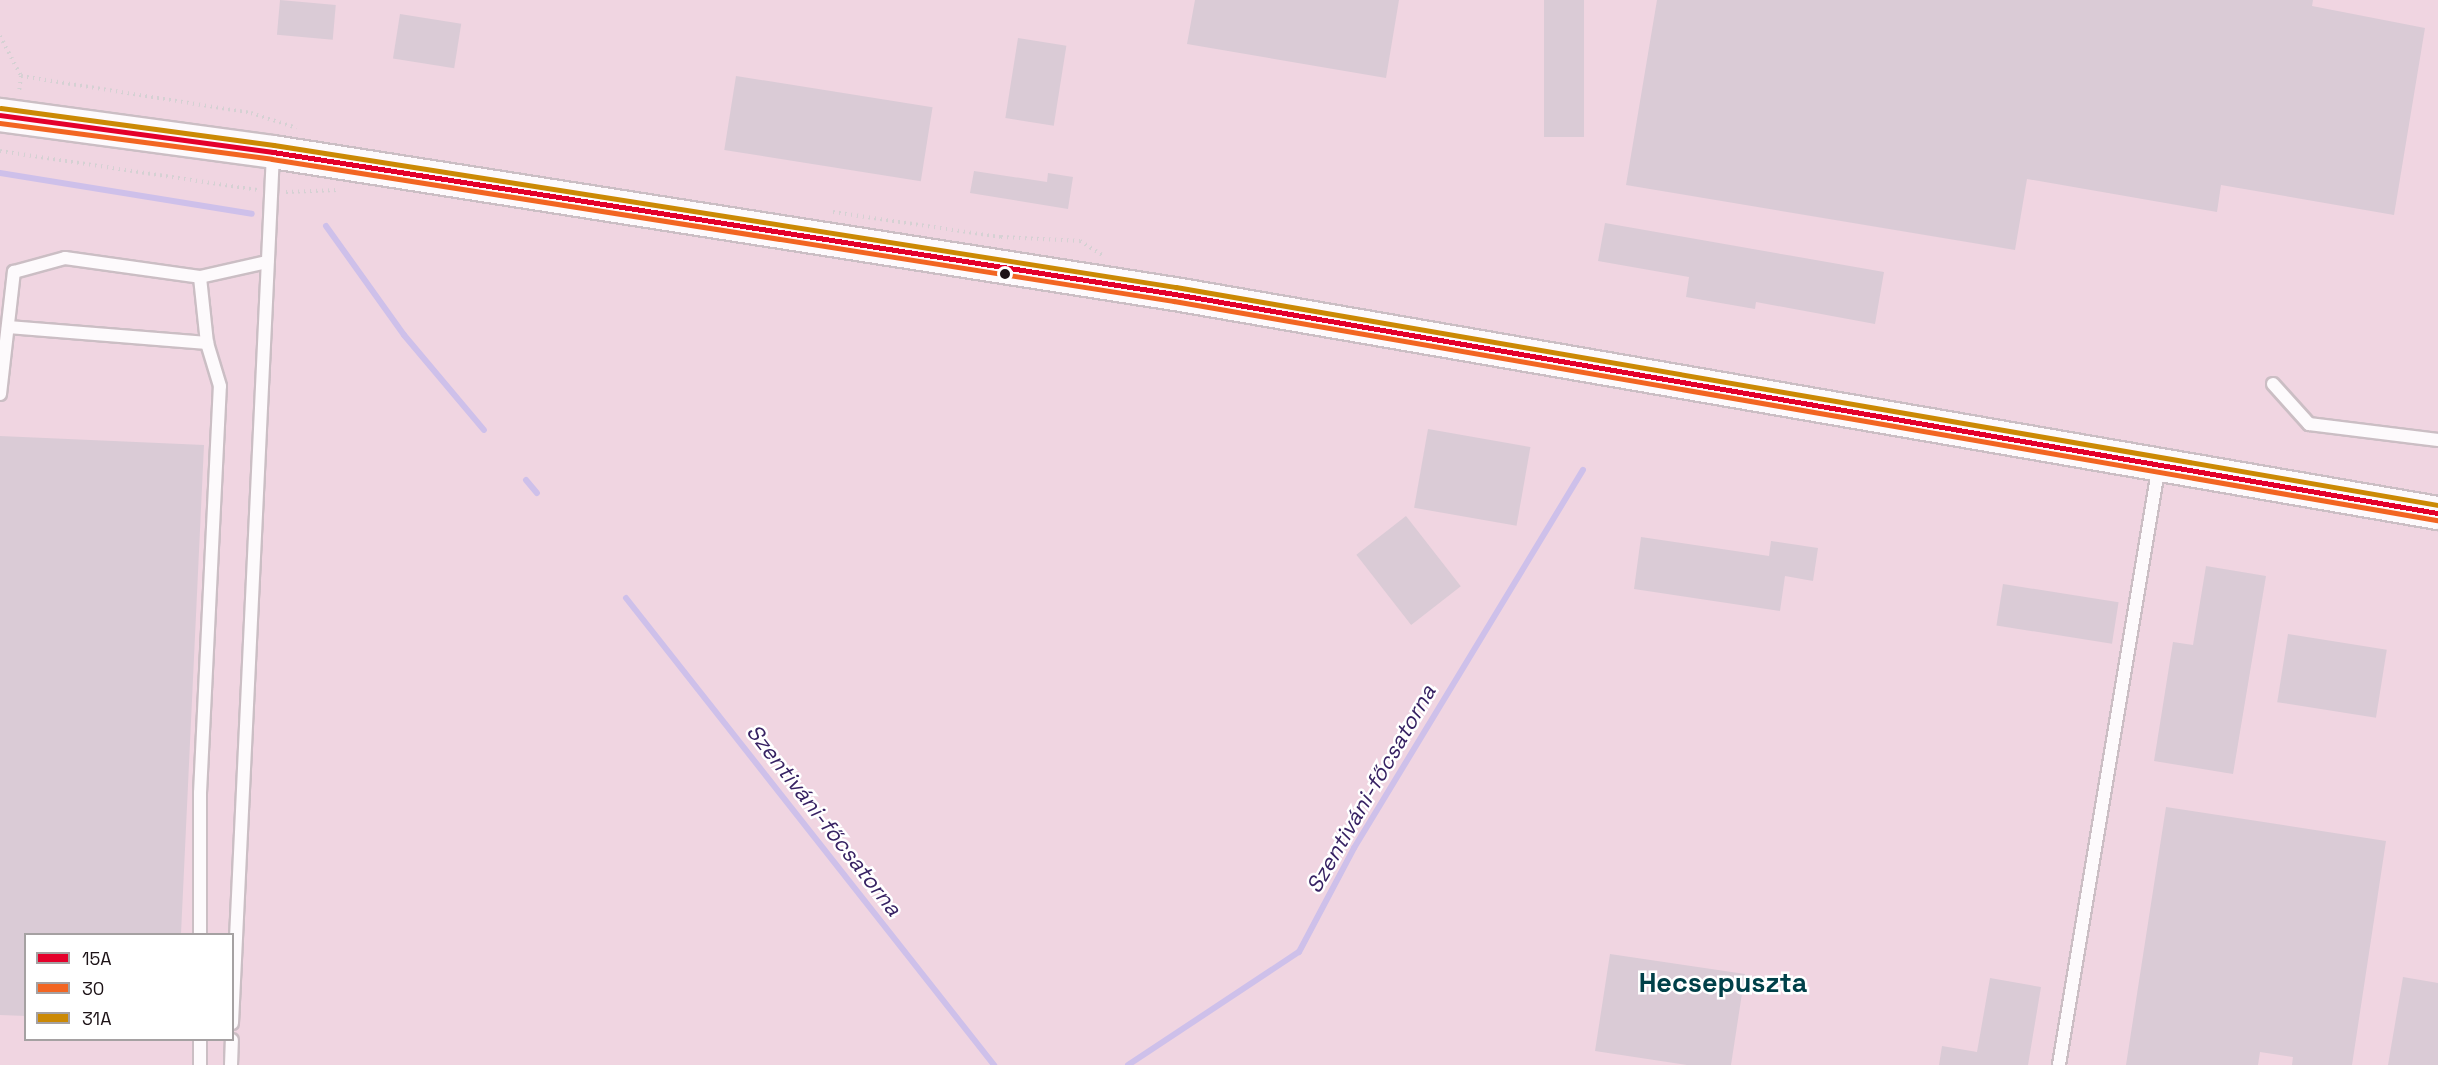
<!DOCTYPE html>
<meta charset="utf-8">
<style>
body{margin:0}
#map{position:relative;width:2438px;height:1065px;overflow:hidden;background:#f1e1e8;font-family:"Space Grotesk",sans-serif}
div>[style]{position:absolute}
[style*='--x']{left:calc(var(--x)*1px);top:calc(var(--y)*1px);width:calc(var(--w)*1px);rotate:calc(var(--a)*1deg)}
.built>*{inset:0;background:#f0d5e1}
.stream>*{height:6px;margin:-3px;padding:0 3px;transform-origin:3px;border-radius:3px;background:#cec0ea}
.building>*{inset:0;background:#dacbd6;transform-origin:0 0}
.path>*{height:4px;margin-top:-2px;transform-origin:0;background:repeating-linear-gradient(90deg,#d5d1d3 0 1.5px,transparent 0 6px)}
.roads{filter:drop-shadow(2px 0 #cbbec4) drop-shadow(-2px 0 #cbbec4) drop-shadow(0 2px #cbbec4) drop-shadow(0 -2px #cbbec4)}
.lane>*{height:12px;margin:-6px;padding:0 6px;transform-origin:6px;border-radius:6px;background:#fdfafc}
.secondary>*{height:32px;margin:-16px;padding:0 16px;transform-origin:16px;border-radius:16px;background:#fdfafc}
.bus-1>*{height:4.5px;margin:-2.25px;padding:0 2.25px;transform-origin:2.25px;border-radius:2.25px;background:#e4002b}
.bus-2>*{height:4.5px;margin:-2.25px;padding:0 2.25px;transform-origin:2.25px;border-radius:2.25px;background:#f26522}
.bus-3>*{height:4.5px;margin:-2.25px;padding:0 2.25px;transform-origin:2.25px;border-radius:2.25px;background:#cb8905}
.dots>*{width:16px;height:16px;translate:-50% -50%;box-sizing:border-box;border:3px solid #fff;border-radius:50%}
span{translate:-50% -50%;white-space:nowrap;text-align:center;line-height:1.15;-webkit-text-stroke:5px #fff;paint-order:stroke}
.water-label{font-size:22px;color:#372263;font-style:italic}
.district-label{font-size:27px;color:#004049;font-weight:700}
.legend{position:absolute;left:24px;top:933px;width:210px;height:108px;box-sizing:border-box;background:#fff;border:2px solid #a5a1a2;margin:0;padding:8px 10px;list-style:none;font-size:18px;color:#1d1317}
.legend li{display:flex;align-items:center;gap:12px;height:30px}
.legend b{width:30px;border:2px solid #a5a1a2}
</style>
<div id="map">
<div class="built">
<div style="clip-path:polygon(evenodd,0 0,2438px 0,2438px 1065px,0 1065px,0 0,26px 934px,232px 934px,232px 1040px,26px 1040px,26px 934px)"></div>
</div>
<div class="stream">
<div style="--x:0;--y:173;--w:255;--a:9.2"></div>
<div style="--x:326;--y:226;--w:134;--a:54.4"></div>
<div style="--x:404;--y:335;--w:124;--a:49.9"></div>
<div style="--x:526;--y:480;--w:17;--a:50"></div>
<div style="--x:626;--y:598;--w:595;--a:51.76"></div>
<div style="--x:1128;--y:1065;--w:205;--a:-33.5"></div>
<div style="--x:1299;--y:952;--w:118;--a:-62.1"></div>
<div style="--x:1354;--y:848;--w:442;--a:-58.8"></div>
</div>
<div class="building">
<div style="left:280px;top:0;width:56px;height:35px;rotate:5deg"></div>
<div style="clip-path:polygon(1195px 0,1399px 0,1386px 78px,1187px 44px)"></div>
<div style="left:1544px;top:0;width:40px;height:137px"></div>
<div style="clip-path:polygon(1657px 0,2313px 0,2312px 6px,2425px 28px,2394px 215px,2221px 185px,2217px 212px,2027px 179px,2015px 250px,1626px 185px)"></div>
<div style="left:400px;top:14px;width:62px;height:45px;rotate:9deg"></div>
<div style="left:1018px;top:38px;width:49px;height:81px;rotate:9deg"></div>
<div style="left:736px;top:76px;width:199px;height:75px;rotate:9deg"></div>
<div style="clip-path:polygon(974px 171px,1047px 182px,1048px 173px,1073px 177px,1068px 209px,970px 193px)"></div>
<div style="clip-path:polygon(1605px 223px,1884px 272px,1875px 324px,1756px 302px,1755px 309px,1686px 297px,1689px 277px,1598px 261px)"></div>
<div style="left:1428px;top:429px;width:104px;height:80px;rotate:10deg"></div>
<div style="clip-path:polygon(0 436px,204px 445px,181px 934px,26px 934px,26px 1016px,0 1015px)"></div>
<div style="left:1406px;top:516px;width:89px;height:63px;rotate:52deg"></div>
<div style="clip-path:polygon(1641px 537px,1769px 556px,1771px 541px,1818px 548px,1813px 581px,1785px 576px,1780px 611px,1634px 589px)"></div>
<div style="clip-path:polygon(2206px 566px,2266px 576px,2233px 774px,2154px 761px,2173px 642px,2193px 645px)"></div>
<div style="left:2003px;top:584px;width:117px;height:42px;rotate:9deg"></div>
<div style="left:2288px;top:634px;width:100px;height:69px;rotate:9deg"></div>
<div style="clip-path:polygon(2166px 807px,2386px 841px,2352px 1065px,2292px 1065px,2293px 1057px,2260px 1052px,2258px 1065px,2126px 1065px)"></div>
<div style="clip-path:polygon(1610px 954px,1745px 974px,1731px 1065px,1687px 1065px,1595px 1051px)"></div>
<div style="clip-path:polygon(2403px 977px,2438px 983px,2438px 1065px,2388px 1065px)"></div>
<div style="clip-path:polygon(1990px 978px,2041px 987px,2028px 1065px,1939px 1065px,1942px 1046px,1977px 1052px)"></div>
</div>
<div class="path">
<div style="--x:0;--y:36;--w:45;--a:62.3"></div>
<div style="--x:21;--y:76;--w:17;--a:97"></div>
<div style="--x:21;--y:76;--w:233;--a:9.1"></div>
<div style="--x:251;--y:113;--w:48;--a:18.1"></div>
<div style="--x:0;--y:151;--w:260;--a:8.6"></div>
<div style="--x:286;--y:192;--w:52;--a:-2.2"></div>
<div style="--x:833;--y:212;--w:170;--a:8.5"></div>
<div style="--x:1001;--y:237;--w:79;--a:2.9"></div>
<div style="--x:1080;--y:241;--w:28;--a:32"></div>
</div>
<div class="roads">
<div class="lane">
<div style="--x:8;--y:327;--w:200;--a:4.6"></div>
<div style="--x:2273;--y:384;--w:54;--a:48"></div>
<div style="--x:2309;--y:424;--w:130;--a:7.1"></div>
<div style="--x:0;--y:394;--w:123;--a:-83.5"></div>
<div style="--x:14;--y:272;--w:53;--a:-15.4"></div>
<div style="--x:65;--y:258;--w:136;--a:8"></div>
<div style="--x:200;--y:277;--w:69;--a:-12.6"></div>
<div style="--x:200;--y:934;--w:141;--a:-90"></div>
<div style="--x:200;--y:793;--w:407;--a:-87.2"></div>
<div style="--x:220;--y:386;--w:45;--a:-106.8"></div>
<div style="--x:207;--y:343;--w:66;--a:-96.1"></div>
<div style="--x:232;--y:1023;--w:871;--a:-87.3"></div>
<div style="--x:200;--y:1040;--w:25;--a:90"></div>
<div style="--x:231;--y:1065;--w:25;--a:-88"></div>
<div style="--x:2059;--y:1065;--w:608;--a:-80.54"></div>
</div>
<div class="secondary">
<div style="--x:0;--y:115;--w:275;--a:7.7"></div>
<div style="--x:273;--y:152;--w:913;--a:8.95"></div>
<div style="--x:1175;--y:294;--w:1282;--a:9.84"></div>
</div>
</div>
<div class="bus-1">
<div style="--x:0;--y:115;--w:275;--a:7.7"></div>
<div style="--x:273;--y:152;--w:913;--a:8.95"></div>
<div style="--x:1175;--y:294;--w:1282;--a:9.84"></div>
</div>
<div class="bus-2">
<div style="--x:0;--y:123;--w:274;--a:7.5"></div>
<div style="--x:272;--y:159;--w:913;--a:8.95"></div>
<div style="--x:1174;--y:301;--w:1282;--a:9.84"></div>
</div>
<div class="bus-3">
<div style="--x:1;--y:108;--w:275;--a:7.7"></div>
<div style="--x:274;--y:145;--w:913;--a:8.95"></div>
<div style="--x:1176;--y:287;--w:1281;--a:9.8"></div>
</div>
<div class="dots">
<div style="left:1005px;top:274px;background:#1d1317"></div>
</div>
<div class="water-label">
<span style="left:1371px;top:789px;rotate:-60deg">Szentiváni-főcsatorna</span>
<span style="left:824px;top:820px;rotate:52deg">Szentiváni-főcsatorna</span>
</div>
<div class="district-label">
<span style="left:1723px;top:983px">Hecsepuszta</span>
</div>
<ul class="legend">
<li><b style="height:8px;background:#e4002b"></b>15A</li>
<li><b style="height:8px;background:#f26522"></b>30</li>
<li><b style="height:8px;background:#cb8905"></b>31A</li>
</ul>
</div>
